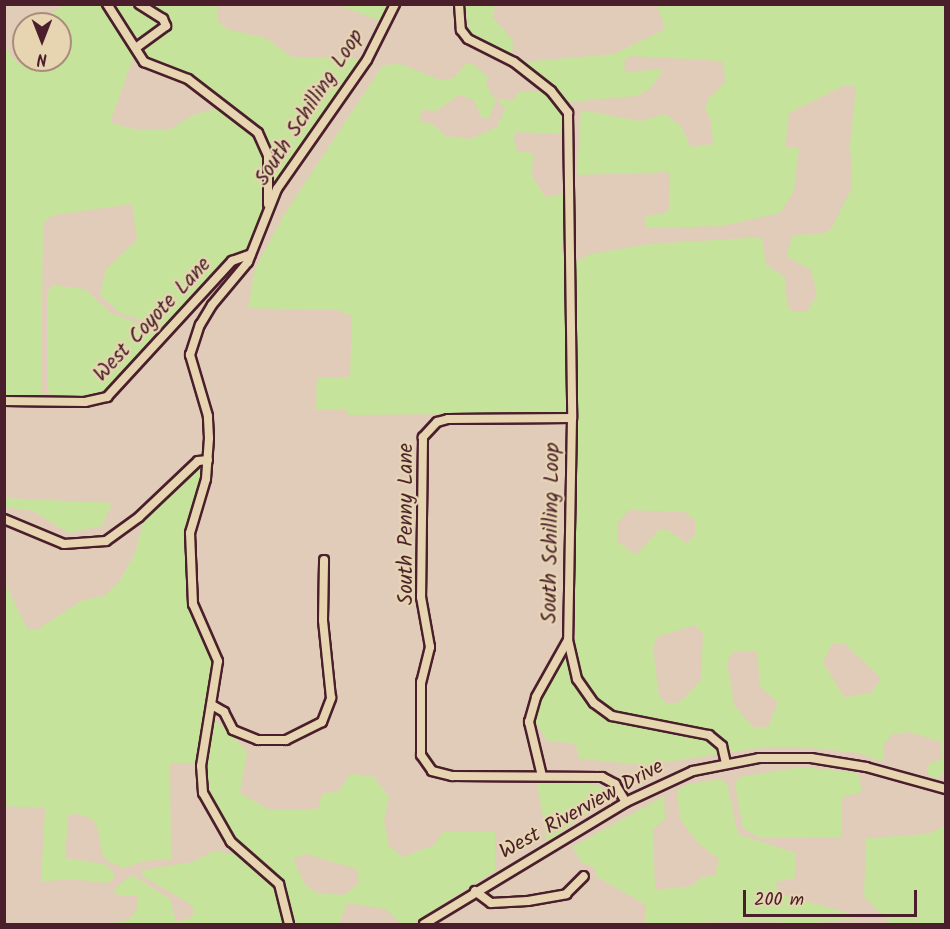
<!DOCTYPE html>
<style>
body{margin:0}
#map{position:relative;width:950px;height:929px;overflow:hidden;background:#e1ccb9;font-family:Kalam,sans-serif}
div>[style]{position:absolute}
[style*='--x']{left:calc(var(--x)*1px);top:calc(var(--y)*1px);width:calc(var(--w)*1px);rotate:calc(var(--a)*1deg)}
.green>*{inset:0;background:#c6e39b}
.roads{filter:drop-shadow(2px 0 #4a1f2b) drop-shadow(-2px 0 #4a1f2b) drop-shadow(0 2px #4a1f2b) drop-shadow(0 -2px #4a1f2b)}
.minor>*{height:8px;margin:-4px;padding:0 4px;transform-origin:4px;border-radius:4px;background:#e7d5b2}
span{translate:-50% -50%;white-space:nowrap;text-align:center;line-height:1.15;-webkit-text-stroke:4.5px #e7d5b2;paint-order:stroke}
.street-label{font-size:21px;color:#4a1f2b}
.frame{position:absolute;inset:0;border:6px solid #4a1f2b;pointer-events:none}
.north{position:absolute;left:12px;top:12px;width:60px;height:60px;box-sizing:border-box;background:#e7d5b2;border:2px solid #a88c7c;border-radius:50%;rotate:180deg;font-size:16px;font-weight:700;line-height:24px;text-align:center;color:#4a1f2b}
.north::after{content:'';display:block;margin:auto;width:21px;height:27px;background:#4a1f2b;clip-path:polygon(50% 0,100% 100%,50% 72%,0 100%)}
.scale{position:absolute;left:743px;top:890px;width:174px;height:27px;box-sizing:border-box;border:3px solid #4a1f2b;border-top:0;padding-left:8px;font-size:18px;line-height:21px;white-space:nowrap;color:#4a1f2b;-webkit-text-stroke:4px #e7d5b2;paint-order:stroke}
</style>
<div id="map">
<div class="green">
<div style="clip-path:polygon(218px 4px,218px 21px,227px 29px,266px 38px,292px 57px,363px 59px,271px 187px,272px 155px,260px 130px,221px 101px,146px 60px,141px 52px,147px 40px,165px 34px,169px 23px,142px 5px)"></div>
<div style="clip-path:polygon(64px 5px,103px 5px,132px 46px,133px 59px,110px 122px,132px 129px,171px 129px,191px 116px,221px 107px,253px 131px,265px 150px,265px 202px,249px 247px,237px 253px,167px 328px,120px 313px,100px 295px,106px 269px,137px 240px,132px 204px,53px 215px,43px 223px,41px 397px,5px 396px,4px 47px,18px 63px,60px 60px,60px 24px,46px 24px,47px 16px)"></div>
<div style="clip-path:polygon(111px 5px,136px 5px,161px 20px,163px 27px,160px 32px,139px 37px,130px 34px)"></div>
<div style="clip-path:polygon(338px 5px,392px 5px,383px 22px)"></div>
<div style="clip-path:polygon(465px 5px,495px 5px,493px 18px,513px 40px,512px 55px,470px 35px)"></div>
<div style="clip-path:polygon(evenodd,657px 5px,945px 5px,945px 771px,938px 779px,928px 775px,927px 765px,942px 759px,941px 742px,910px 732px,893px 734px,883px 745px,884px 758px,880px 761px,859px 753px,801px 747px,767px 747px,645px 765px,580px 759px,575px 744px,546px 740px,538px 725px,532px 722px,538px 699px,575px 639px,575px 413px,348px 415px,348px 410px,316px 410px,317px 378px,350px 377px,352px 316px,337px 310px,248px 308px,255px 269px,285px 213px,383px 65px,400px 64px,441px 80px,454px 78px,465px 64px,472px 63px,488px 77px,486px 83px,493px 98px,512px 101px,519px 92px,545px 91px,563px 113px,564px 134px,515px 132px,514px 141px,518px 151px,533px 153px,532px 176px,545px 197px,564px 194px,562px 252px,577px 262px,590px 254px,650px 244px,762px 237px,766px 265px,785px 277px,787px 305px,793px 312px,807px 312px,817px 294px,811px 270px,786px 256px,793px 235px,823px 234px,831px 229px,852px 187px,850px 144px,856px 87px,845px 85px,789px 113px,785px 147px,799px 147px,794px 191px,780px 213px,722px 226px,646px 228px,645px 216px,666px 213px,669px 208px,670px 172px,577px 175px,581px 110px,640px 121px,665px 114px,681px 126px,691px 147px,713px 144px,711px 120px,705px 109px,708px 99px,726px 81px,722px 61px,631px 56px,624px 61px,625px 72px,664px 69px,650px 89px,637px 96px,569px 102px,522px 62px,614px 54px,665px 29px,657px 5px,459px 95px,473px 99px,482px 118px,489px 118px,497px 99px,505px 109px,497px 127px,470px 139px,445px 136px,434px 125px,419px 121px,422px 110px,436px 111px,459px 95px,657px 5px,629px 510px,685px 512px,695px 520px,695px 536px,686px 543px,668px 530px,659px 530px,636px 555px,618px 542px,617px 524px,629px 510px,657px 5px,695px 625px,703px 633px,701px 680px,680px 702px,668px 704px,659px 696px,653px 648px,657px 637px,695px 625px,657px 5px,832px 644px,845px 644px,881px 678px,871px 693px,844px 697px,823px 662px,832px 644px,657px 5px,757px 651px,760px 687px,778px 702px,768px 727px,753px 727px,734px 705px,727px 662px,733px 652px,757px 651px)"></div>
<div style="clip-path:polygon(52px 285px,85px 289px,109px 312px,154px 330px,157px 339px,105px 395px,53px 398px,47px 388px,47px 293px)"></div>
<div style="clip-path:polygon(204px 464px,188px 520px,189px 602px,193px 622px,211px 648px,214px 671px,198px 763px,170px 763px,171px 859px,143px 861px,125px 868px,111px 863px,102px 855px,98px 828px,92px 819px,74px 813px,68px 816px,65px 858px,104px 864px,114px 872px,114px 878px,108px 883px,69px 879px,41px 882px,45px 808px,5px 806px,4px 581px,28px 630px,36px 630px,83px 600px,104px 596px,119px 582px,135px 553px,144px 519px)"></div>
<div style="clip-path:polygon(5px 498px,112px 503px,102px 526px,69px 533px,33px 511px,5px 507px)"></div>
<div style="clip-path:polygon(evenodd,215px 719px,247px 751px,240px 793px,270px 810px,318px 809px,322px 794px,339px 791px,350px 774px,373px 776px,389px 797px,384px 821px,389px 846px,403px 857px,434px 845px,443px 832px,495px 832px,495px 871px,412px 924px,402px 924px,385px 909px,347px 903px,339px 924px,296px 924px,283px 882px,269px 865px,235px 842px,209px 800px,205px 767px,215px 719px,306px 854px,357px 869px,359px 883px,344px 895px,316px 893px,305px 884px,293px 859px,306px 854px)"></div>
<div style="clip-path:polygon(802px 767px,858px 773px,862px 792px,841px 798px,841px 837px,760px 838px,743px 828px,735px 785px,739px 777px)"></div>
<div style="clip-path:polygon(720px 779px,727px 784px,738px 834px,795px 853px,795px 878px,775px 882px,780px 894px,845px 912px,855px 919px,802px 924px,763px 921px,645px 924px,646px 905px,597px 877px,594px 867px,582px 863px,572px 847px,664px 796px,665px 820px,653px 828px,655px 890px,693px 886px,700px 878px,715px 875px,719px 859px,698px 843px,680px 819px,677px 791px,685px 785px)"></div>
<div style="clip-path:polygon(537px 782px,581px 782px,602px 787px,609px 797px,547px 842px)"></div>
<div style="clip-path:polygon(945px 826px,945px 924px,891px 924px,864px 896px,866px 838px,928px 834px)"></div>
<div style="clip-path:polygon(214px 851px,240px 855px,263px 872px,276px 888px,284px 924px,109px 924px,129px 920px,138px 907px,137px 896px,119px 896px,113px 891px,128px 877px,134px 876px,170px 899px,176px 922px,191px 918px,194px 910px,190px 904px,143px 876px,142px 870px,193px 862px)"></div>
</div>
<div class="roads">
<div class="minor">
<div style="--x:107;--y:4;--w:69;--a:57.5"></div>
<div style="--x:144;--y:62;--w:47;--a:21.1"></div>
<div style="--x:188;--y:79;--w:88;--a:37.6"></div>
<div style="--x:258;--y:133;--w:24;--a:66"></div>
<div style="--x:268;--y:155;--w:49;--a:90"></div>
<div style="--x:459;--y:4;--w:26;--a:86"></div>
<div style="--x:461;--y:30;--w:11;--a:52"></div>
<div style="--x:468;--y:39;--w:51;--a:26.6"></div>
<div style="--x:514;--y:62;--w:47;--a:38.1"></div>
<div style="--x:551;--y:91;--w:28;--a:52"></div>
<div style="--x:568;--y:113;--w:305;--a:89.2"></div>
<div style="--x:572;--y:418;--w:222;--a:91"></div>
<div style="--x:568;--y:640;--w:40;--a:77"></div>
<div style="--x:577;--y:679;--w:29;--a:55"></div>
<div style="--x:594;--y:703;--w:22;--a:36"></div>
<div style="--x:612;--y:716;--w:99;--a:11.1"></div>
<div style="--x:709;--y:735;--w:17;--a:40"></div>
<div style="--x:722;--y:746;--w:17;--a:77"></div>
<div style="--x:137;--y:47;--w:36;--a:-36"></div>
<div style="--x:166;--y:26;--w:8;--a:-113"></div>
<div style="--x:163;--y:19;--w:28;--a:-148"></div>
<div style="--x:4;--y:401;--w:81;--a:0.7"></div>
<div style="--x:85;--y:402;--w:23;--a:-13"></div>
<div style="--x:107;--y:397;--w:185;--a:-47.4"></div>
<div style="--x:232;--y:261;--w:20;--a:-20"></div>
<div style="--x:572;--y:418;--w:124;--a:179.5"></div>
<div style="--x:448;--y:419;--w:11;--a:165"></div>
<div style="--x:437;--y:422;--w:21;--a:133"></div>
<div style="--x:423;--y:437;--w:160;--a:90.7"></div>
<div style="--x:421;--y:597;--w:51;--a:79.8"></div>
<div style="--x:430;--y:647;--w:36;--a:104"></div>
<div style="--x:421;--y:682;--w:73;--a:90"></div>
<div style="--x:421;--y:755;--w:19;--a:55"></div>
<div style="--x:432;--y:771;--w:21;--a:14"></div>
<div style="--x:452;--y:776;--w:150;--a:0.4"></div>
<div style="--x:602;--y:777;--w:15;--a:28"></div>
<div style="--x:615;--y:784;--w:21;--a:59"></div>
<div style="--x:4;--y:519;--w:65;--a:22.6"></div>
<div style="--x:64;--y:544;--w:42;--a:-4.1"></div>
<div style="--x:106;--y:541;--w:41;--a:-36"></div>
<div style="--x:139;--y:517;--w:81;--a:-43.5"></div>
<div style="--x:198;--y:461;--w:10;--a:-6"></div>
<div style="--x:212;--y:705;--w:14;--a:30"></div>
<div style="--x:224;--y:712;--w:20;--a:63"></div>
<div style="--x:233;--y:730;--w:27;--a:22"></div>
<div style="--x:258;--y:740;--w:28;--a:0"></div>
<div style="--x:286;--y:740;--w:40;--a:-26.6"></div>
<div style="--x:322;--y:722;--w:26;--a:-69"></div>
<div style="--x:331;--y:698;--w:78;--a:-95.9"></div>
<div style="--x:323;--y:620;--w:60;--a:-89"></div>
<div style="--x:542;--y:776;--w:56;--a:-103.5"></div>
<div style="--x:529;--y:722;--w:26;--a:-74"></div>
<div style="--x:536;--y:697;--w:65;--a:-60.7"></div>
<div style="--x:475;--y:891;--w:20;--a:37"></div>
<div style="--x:491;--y:903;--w:37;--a:-3"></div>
<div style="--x:528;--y:901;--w:39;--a:-10"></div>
<div style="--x:566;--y:894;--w:25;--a:-45"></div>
<div style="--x:289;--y:924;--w:41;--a:-104"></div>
<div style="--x:279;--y:884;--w:64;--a:-138.8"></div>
<div style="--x:231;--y:842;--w:56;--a:-119.7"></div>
<div style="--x:203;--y:793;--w:27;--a:-94"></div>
<div style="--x:201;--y:766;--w:106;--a:-80.8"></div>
<div style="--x:218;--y:661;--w:62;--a:-113.7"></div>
<div style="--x:193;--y:604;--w:71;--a:-92.4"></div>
<div style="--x:190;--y:533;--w:56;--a:-73.5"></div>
<div style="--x:206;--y:479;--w:41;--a:-85.8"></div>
<div style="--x:209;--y:438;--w:22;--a:-93"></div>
<div style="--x:208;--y:416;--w:64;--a:-106.4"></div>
<div style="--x:190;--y:355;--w:32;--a:-72"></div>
<div style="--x:200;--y:325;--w:23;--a:-59"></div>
<div style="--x:212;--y:305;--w:56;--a:-50.1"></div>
<div style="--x:248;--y:262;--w:79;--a:-68.3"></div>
<div style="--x:277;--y:189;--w:157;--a:-55.1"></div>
<div style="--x:367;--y:60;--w:63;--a:-63.4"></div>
<div style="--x:424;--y:924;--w:236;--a:-31.1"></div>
<div style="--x:626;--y:802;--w:74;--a:-24.8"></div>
<div style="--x:693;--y:771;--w:67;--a:-11.1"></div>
<div style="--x:759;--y:758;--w:52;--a:0"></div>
<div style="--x:811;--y:758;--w:56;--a:9.3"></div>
<div style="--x:866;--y:767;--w:83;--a:15.4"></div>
</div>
</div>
<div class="street-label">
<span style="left:310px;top:108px;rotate:-57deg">South Schilling Loop</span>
<span style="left:153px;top:320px;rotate:-47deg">West Coyote Lane</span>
<span style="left:407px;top:524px;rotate:-90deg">South Penny Lane</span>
<span style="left:552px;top:533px;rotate:-89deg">South Schilling Loop</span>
<span style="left:582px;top:810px;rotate:-29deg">West Riverview Drive</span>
</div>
<div class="frame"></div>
<div class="north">N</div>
<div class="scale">200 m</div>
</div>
